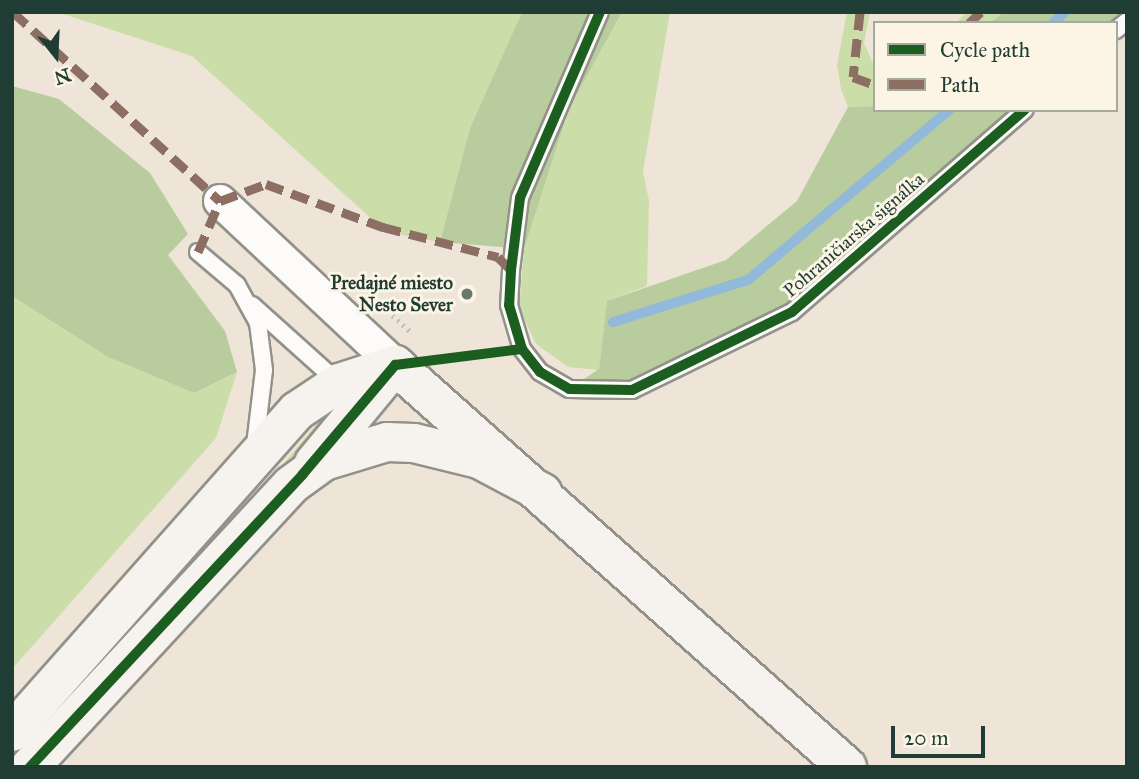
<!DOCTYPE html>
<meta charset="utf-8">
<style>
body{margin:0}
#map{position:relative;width:1139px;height:779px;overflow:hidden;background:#eee5d8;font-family:"IM FELL Great Primer",serif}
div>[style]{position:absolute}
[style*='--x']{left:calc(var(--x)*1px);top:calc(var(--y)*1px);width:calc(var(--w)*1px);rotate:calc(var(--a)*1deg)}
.green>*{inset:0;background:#cbdda8}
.forest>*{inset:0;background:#b8cc9e}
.stream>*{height:10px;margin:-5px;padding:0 5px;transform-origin:5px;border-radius:5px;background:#92b9da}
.path>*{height:4.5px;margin-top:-2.25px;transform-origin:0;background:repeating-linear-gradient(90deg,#bebfbc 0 2px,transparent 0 7px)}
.roads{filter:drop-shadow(2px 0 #92928a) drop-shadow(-2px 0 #92928a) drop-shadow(0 2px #92928a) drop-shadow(0 -2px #92928a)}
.service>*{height:16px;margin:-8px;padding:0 8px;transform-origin:8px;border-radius:8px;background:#fcfbf9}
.minor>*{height:32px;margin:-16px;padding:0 16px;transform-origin:16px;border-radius:16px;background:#fcfbf9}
.secondary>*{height:38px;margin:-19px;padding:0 19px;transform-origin:19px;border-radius:19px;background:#f6f3ef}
.quiet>*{height:9px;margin-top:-4.5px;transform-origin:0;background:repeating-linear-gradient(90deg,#8d6e63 0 18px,transparent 0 27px)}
.cycleway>*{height:10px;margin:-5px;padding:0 5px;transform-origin:5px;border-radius:5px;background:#1b5e20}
.dots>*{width:19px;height:19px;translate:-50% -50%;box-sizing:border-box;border:4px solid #fcf5e5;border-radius:50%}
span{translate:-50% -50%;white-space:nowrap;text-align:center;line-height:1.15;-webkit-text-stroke:6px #fcf5e5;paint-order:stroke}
.street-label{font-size:19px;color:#1f3d34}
.poi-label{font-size:19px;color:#1f3d34;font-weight:700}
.right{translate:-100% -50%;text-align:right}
.frame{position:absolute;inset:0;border:14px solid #1f3d34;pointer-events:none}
.legend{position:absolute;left:873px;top:21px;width:245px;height:91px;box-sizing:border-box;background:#fcf5e5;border:2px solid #a4ab9e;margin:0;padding:9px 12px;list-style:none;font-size:21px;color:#1f3d34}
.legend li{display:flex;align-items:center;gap:14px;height:35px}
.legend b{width:35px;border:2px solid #a4ab9e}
.north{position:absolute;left:21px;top:21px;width:70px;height:70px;-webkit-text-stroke:5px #fcf5e5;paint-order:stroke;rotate:162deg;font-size:19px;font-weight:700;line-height:28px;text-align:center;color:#1f3d34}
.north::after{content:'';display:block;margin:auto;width:24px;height:32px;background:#1f3d34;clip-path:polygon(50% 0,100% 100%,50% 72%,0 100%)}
.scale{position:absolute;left:891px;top:726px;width:94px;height:32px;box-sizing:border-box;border:4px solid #1f3d34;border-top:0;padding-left:9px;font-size:21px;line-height:24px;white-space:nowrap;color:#1f3d34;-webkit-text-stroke:5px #fcf5e5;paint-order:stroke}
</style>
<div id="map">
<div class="green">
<div style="clip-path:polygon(57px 12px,522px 12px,470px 128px,440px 242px,386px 232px,192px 56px)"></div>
<div style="clip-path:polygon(622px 12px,670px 12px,643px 171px,649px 201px,647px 286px,607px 301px,599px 370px,568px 367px,536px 344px,519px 308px,524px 249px,569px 109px)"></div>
<div style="clip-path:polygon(847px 12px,870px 12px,864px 43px,875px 68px,875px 106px,848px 107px,841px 89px,837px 65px)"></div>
<div style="clip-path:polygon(967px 12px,1003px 12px,991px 23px,956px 23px)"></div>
<div style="clip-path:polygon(12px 296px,108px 357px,194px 393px,237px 372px,216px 438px,12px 669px)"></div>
<div style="clip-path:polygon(329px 409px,337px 412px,333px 422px,256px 497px)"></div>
</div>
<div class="forest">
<div style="clip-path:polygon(522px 12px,622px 12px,569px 109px,524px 249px,440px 242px,470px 128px)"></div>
<div style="clip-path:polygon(1003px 12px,1127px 12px,1127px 21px,991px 23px)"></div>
<div style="clip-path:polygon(12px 86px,59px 99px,150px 173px,188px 234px,168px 255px,225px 331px,237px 372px,194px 393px,108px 357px,12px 296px)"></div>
<div style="clip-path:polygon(875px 106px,1024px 110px,792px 312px,632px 390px,569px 389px,599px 369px,607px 301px,726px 260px,797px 201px,848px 107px)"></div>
</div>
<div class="stream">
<div style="--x:1053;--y:23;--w:16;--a:-43"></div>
<div style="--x:613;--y:322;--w:141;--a:-17.3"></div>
<div style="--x:748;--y:280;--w:263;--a:-40.2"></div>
</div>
<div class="path">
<div style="--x:382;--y:306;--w:40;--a:42"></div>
</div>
<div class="roads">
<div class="service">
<div style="--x:600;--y:12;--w:202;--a:113.3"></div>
<div style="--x:520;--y:198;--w:73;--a:97.1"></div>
<div style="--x:511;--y:270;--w:35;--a:93"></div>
<div style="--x:509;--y:305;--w:46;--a:73.5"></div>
<div style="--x:522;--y:349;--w:29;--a:52"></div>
<div style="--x:540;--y:372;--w:34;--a:30"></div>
<div style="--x:569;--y:389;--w:63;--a:0.9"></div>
<div style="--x:632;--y:390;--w:178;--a:-26"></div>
<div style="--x:792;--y:312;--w:308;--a:-41"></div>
<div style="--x:1116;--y:30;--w:14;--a:-39"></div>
<div style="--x:198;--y:252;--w:51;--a:40.2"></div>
<div style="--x:237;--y:285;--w:43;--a:61.1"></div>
<div style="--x:258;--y:323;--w:47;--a:82.7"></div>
<div style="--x:264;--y:370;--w:76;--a:96.8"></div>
<div style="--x:252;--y:305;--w:117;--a:41.9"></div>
</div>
<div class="minor">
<div style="--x:220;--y:201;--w:240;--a:43.1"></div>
</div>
<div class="secondary">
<div style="--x:395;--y:365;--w:605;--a:41.65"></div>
<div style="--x:314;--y:463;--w:127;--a:-50.4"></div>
<div style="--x:12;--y:732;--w:429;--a:-48.4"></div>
<div style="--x:297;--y:411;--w:50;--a:-33.7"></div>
<div style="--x:339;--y:383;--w:59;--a:-17.8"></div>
<div style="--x:30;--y:767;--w:384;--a:-47.2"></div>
<div style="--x:291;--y:485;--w:41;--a:-36"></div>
<div style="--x:324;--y:461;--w:66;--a:-16.8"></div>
<div style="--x:387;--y:442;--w:27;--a:2"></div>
<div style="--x:414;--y:443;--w:67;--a:13.8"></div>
<div style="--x:479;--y:459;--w:72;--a:28"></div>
</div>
</div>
<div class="quiet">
<div style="--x:13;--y:12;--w:280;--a:42.4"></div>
<div style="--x:860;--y:12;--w:65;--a:96.1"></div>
<div style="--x:853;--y:77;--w:23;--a:20"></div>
<div style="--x:969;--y:23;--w:16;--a:-43"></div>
<div style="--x:198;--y:252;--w:56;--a:-66.7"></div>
<div style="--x:220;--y:201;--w:49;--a:-20.3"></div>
<div style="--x:266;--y:184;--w:125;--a:20.2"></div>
<div style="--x:383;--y:227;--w:119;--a:14.6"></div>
<div style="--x:498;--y:257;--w:18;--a:45"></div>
</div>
<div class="cycleway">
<div style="--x:600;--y:12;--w:202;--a:113.3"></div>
<div style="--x:520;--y:198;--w:73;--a:97.1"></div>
<div style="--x:511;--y:270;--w:35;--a:93"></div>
<div style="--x:509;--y:305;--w:46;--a:73.5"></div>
<div style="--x:522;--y:349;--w:29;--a:52"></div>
<div style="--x:540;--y:372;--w:34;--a:30"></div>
<div style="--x:569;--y:389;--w:63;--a:0.9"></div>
<div style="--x:632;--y:390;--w:178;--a:-26"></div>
<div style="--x:792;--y:312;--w:308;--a:-41"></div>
<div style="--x:30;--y:767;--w:400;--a:-47"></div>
<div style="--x:303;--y:474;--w:143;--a:-49.8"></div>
<div style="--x:395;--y:365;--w:128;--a:-7.2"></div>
</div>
<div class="dots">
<div style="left:467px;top:294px;background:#67786d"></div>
</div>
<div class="street-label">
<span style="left:854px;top:235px;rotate:-41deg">Pohraničiarska signálka</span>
</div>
<div class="poi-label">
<span class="right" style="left:453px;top:294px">Predajné miesto<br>Nesto Sever</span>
</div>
<div class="frame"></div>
<ul class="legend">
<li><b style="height:9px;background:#1b5e20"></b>Cycle path</li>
<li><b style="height:9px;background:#8d6e63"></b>Path</li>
</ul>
<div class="north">N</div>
<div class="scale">20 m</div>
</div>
